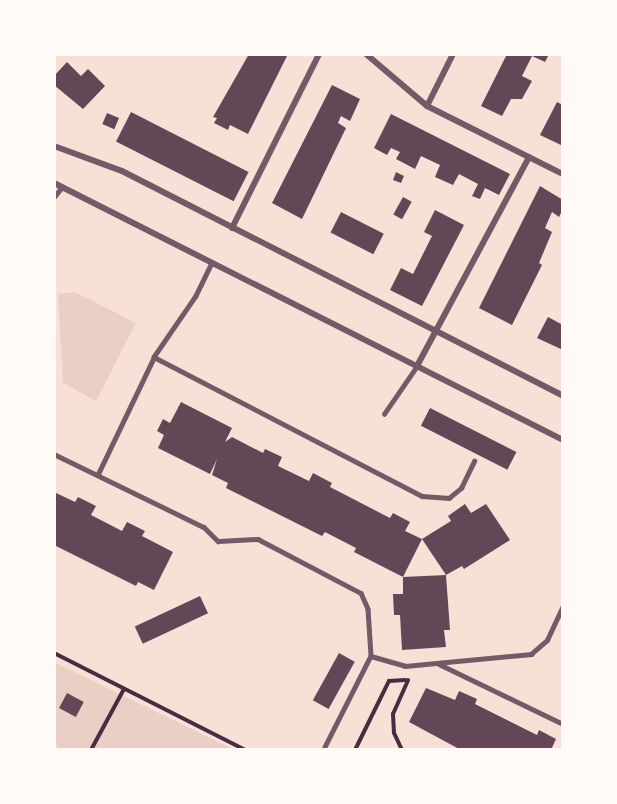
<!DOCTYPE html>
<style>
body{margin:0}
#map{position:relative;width:617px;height:804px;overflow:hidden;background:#f7e1d7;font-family:"Alegreya Sans",sans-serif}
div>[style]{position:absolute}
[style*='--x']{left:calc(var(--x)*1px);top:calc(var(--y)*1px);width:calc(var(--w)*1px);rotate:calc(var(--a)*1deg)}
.green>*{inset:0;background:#ebcfc5}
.building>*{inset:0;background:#644757;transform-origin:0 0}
.path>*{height:4px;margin:-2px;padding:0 2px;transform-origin:2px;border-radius:2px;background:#4a2c40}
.service>*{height:4.5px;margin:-2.25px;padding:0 2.25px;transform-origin:2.25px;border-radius:2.25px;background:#755966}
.minor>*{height:6px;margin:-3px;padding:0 3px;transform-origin:3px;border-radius:3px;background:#755966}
span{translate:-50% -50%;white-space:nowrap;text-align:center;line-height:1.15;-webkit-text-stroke:4.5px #fffaf5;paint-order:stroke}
.frame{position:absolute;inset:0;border:56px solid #fffaf5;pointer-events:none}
</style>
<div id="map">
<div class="green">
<div style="clip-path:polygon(75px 292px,136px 323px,96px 401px,63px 383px,58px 294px)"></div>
<div style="clip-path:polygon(54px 662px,235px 750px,58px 750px,54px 739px)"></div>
</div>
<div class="building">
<div style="clip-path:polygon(249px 54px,288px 54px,248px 134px,230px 125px,228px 130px,214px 123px,217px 118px,213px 117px)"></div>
<div style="clip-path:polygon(507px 54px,549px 54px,545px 62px,532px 56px,522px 76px,532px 81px,522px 99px,511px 99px,502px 116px,481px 106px)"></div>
<div style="clip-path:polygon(67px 62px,81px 76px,88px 69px,105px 86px,83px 109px,54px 85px,54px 76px)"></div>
<div style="clip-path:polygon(332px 85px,360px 99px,350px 121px,341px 116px,338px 123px,346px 128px,302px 219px,272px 203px)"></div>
<div style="clip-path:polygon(557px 102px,563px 105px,563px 146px,540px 135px)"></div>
<div style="left:131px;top:112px;width:132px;height:33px;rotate:27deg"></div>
<div style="left:107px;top:113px;width:13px;height:12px;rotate:23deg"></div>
<div style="clip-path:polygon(391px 114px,510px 174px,499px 195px,485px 188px,480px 199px,472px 196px,478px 184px,459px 174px,453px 185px,435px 177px,440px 165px,421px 156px,415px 169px,396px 159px,400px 152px,391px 148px,387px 155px,374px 148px)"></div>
<div style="clip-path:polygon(396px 172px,404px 176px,401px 183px,393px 180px)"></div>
<div style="clip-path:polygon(540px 186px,563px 200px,563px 209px,559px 217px,552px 212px,545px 228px,552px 232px,539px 263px,542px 265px,512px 325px,479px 308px)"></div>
<div style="left:403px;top:197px;width:10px;height:20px;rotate:29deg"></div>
<div style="clip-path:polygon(435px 210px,464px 225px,422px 306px,390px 290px,401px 268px,413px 274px,432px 236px,424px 232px)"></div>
<div style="left:341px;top:212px;width:48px;height:23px;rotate:27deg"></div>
<div style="clip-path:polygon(548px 317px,563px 325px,563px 350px,537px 338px)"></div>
<div style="clip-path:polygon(181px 402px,232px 428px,225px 442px,232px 437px,263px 453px,265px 449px,282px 457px,278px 466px,309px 481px,313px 473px,332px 483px,330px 487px,390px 518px,393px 513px,410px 522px,405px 531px,422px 539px,403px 577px,354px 552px,356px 548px,325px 532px,322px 536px,226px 488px,228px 483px,212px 475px,217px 459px,210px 474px,158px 448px,164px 435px,157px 431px,163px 419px,170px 423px)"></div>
<div style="left:430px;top:408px;width:97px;height:20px;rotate:27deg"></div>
<div style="clip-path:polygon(54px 492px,75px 502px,78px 497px,96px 506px,91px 515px,122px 531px,127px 522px,145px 531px,142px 536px,173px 552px,154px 590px,138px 582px,136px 586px,54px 545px)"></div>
<div style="clip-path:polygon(465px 504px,471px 513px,486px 504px,510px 540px,464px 569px,462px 566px,446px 575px,450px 630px,444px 630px,446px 647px,402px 650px,400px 615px,394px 615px,393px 594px,403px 594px,403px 577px,446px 575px,422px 539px,451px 521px,448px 516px)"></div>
<div style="left:200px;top:596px;width:19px;height:72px;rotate:65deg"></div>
<div style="left:339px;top:653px;width:18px;height:54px;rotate:29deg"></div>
<div style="clip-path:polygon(426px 688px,455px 700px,459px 691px,477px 699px,475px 704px,537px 735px,539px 730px,556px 739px,551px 750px,461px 750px,409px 722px)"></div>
<div style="left:67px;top:693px;width:19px;height:17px;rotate:28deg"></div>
</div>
<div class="path">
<div style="--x:54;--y:653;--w:214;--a:26.9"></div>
<div style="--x:91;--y:750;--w:69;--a:-61.6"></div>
<div style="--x:355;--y:750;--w:77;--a:-63.8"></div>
<div style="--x:389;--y:681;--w:16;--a:-4"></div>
<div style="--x:402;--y:750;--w:19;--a:-115"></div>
<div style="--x:394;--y:733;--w:19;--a:-93"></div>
<div style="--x:393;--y:714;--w:37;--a:-66"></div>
</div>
<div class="service">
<div style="--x:54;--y:197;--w:13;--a:-51"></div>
<div style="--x:212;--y:263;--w:37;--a:116"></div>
<div style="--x:196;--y:296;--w:74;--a:124.5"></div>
<div style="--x:154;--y:357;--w:302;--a:27.4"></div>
<div style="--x:422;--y:496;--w:27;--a:4"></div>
<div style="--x:449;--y:498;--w:16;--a:-40"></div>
<div style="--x:461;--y:488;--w:30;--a:-64"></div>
<div style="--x:384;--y:414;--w:58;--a:-55.5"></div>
<div style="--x:54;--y:454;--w:167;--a:26"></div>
<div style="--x:204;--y:527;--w:20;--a:45"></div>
<div style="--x:218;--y:541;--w:40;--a:-2.9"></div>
<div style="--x:258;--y:539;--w:116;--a:27.7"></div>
<div style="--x:361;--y:593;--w:17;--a:66"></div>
<div style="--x:368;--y:609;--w:47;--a:86.3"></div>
<div style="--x:371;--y:656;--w:102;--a:116.8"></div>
<div style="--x:98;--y:474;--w:130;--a:-64.4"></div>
<div style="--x:371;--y:656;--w:35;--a:16"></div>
<div style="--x:405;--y:666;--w:127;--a:-5.4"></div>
<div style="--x:531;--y:654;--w:21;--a:-41"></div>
<div style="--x:547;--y:640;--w:38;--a:-65"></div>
<div style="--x:439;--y:664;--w:138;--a:25.8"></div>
</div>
<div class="minor">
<div style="--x:366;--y:54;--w:80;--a:40.4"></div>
<div style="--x:427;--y:106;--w:152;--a:26.6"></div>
<div style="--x:427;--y:106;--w:58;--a:-63.4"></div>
<div style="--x:54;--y:146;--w:72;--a:20.2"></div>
<div style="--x:122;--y:171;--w:495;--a:27"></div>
<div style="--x:54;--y:183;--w:570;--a:26.79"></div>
<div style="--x:232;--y:228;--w:195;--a:-63.4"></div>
<div style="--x:417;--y:366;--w:237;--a:-61.8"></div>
</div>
<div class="frame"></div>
</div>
